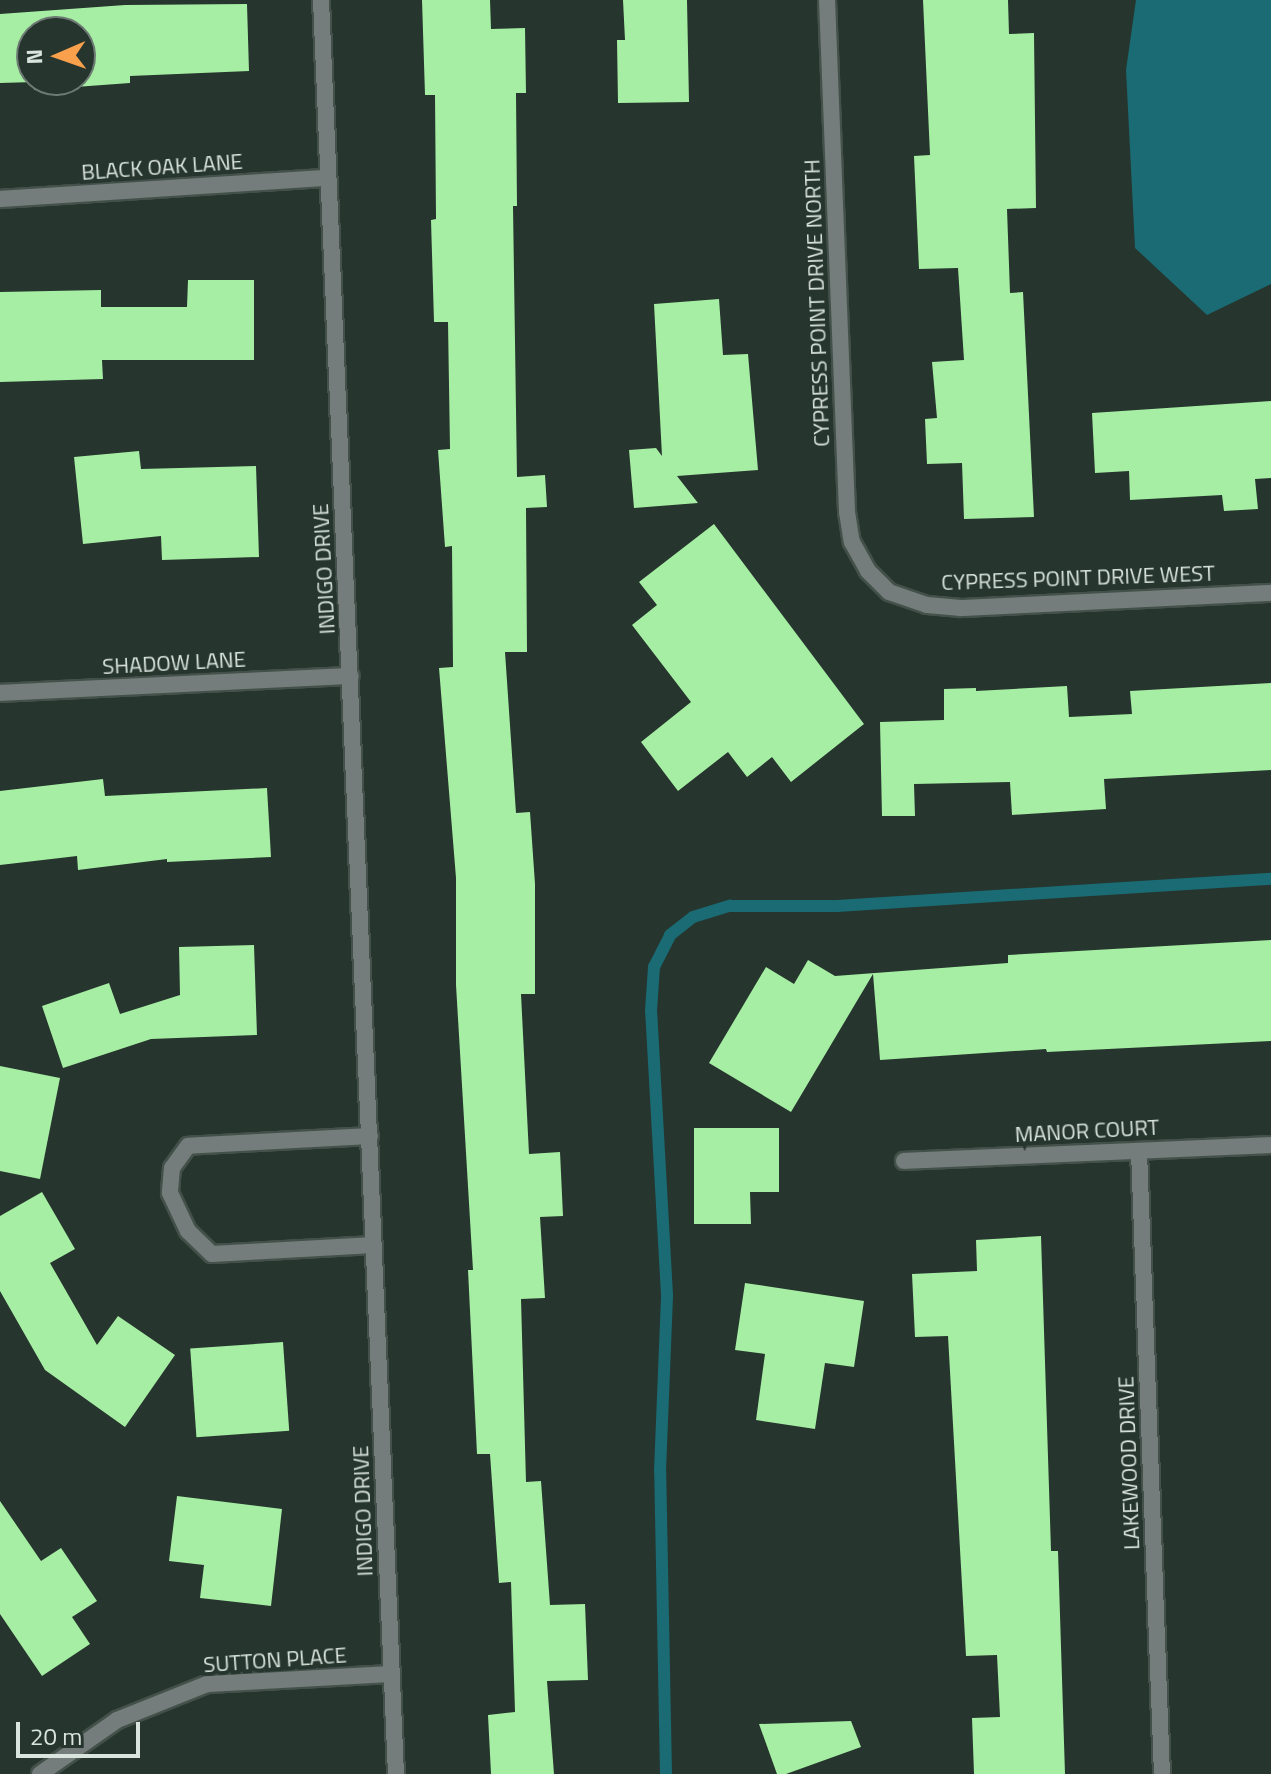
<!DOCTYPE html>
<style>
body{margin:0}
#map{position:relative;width:1271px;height:1774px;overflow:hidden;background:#26352e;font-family:"Titillium Web",sans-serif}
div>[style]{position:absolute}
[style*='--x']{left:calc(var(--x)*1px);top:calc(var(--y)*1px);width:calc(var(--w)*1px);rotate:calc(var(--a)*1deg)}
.water>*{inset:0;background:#1a6b73}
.stream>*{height:12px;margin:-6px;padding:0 6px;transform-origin:6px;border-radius:6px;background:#1a6b73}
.building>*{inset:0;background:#a6eea3;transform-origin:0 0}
.roads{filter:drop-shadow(2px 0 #43514a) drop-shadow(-2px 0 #43514a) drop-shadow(0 2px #43514a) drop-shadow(0 -2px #43514a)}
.minor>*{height:16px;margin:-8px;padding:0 8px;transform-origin:8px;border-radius:8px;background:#747d7b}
span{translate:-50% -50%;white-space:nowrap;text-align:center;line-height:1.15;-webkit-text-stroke:8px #26352e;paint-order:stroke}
.street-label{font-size:22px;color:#dae4df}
.north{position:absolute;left:16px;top:16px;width:80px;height:80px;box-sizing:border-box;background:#26352e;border:2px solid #6e7b75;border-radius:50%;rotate:268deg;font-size:22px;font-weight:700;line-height:32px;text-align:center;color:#dae4df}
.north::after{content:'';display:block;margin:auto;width:28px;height:36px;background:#f9a04c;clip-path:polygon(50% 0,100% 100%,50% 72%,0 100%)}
.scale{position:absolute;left:16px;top:1722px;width:124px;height:36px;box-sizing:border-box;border:4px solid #dae4df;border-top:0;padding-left:10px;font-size:24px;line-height:28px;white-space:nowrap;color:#dae4df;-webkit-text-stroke:6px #26352e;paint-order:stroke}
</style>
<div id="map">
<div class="water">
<div style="clip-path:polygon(1136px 0,1271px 0,1271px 284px,1207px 315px,1135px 248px,1126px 70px)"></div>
</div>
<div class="stream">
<div style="--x:666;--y:1774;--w:303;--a:-91.1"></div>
<div style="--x:660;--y:1471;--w:176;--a:-87.7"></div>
<div style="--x:667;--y:1295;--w:284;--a:-93.2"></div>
<div style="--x:651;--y:1011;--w:44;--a:-86.1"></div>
<div style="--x:654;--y:967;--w:36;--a:-63"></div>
<div style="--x:670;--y:935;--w:29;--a:-38"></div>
<div style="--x:693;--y:917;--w:39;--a:-17"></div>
<div style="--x:730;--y:906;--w:107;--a:0"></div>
<div style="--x:837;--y:906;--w:435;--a:-3.6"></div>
</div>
<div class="building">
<div style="clip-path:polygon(422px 0,490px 0,491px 29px,525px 28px,526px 93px,516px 93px,517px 206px,513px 206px,517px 477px,545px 475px,547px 507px,526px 508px,527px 652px,505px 652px,516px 813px,530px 812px,535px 884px,535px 994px,521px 994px,529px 1154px,560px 1152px,563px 1216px,540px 1217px,545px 1298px,521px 1299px,526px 1482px,541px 1481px,550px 1605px,585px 1604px,588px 1680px,547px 1681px,554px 1774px,491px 1774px,488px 1715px,515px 1712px,511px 1582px,499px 1583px,490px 1454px,477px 1454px,468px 1270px,473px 1270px,456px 985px,456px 878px,439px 668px,453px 667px,452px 546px,445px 547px,438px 450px,450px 449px,448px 322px,434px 322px,431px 220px,436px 219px,435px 95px,425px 95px)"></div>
<div style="clip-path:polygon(623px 0,687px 0,689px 102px,618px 103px,617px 40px,625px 40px)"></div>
<div style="clip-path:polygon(923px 0,1008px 0,1009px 34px,1034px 33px,1036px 208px,1007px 209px,1010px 293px,1023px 292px,1034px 517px,964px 519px,962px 463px,927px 464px,925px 419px,937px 418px,932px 362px,964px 360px,958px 268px,919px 269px,914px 156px,930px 155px)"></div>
<div style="clip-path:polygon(evenodd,247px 4px,249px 71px,130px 76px,130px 83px,34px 90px,34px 82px,0 83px,0 14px,125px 5px,247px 4px,32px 32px,80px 32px,80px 80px,32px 80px,32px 32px)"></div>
<div style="clip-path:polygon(188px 280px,254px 280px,254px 360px,102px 360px,103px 379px,0 382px,0 292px,101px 290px,101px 307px,187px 307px)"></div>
<div style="clip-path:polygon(719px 299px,723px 355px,748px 354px,758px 470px,677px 476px,698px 503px,634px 508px,629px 450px,656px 448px,662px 456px,654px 304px)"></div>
<div style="clip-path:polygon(1271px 401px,1271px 478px,1255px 479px,1258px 509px,1224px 511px,1222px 495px,1130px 500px,1129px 471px,1095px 473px,1092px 413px)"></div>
<div style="clip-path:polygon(139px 451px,141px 469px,256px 466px,259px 557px,162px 560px,161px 536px,83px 544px,74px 457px)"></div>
<div style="clip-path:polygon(714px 524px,864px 724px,791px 782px,772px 757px,747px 777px,728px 752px,678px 791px,641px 742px,691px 702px,632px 625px,657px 605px,639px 582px)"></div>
<div style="clip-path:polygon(1271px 683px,1271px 770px,1104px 779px,1106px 809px,1012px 815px,1010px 782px,914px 784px,915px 816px,882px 816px,880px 722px,944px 720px,944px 689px,976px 688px,976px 691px,1067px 686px,1069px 717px,1132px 714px,1130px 691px)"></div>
<div style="clip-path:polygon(103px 779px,105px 796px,267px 788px,271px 857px,167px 862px,167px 859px,78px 870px,77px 856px,0 865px,0 791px)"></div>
<div style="clip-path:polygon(1271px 940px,1271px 1041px,1047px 1052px,1046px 1049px,880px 1060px,873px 974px,791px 1112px,709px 1063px,766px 967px,794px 984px,808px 960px,835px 976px,1008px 963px,1008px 955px)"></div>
<div style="clip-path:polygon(254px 945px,257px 1035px,151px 1039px,63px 1068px,42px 1006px,109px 983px,120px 1014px,180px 995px,179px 947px)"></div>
<div style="clip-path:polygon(0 1066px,60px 1078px,40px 1179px,0 1171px)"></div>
<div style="clip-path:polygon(694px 1128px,779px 1128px,779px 1192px,750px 1192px,751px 1224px,694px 1224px)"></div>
<div style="clip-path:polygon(42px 1192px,75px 1249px,50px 1263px,97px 1345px,118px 1316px,175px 1355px,125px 1427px,45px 1370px,0 1291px,0 1216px)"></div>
<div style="clip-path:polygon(1041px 1236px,1051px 1551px,1058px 1551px,1065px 1774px,974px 1774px,972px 1718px,1000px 1717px,997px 1655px,966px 1656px,948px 1336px,915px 1337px,912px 1274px,977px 1271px,976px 1240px)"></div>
<div style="clip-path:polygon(745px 1283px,864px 1301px,854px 1367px,825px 1363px,815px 1429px,756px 1420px,765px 1354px,735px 1350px)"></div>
<div style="left:283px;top:1342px;width:89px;height:93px;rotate:86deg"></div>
<div style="clip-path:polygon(177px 1496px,282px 1509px,271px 1606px,200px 1598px,204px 1565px,169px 1561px)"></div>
<div style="clip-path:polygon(0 1501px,41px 1561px,61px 1548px,97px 1601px,72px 1617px,90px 1644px,42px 1676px,0 1614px)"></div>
<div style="clip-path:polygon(851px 1721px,861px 1747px,786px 1774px,777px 1774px,759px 1724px)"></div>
</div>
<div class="roads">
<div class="minor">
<div style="--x:321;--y:0;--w:1776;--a:87.58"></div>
<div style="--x:827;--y:0;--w:512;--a:87.76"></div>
<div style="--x:847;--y:512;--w:30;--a:81"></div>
<div style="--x:852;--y:542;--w:33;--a:61"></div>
<div style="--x:868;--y:571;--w:30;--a:45"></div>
<div style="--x:889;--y:592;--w:40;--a:18.9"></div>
<div style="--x:927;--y:605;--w:34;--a:5"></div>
<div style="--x:961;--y:608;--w:310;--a:-2.8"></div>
<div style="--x:0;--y:199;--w:328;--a:-3.7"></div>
<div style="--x:0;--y:693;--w:351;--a:-2.8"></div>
<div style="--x:370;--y:1136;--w:182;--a:176.9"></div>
<div style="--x:188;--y:1146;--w:27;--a:126"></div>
<div style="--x:172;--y:1168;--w:25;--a:95"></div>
<div style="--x:170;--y:1193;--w:42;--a:64.7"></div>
<div style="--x:188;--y:1231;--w:33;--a:44"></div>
<div style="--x:212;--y:1254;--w:162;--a:-3.2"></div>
<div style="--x:1139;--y:1151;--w:623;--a:87.89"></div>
<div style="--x:904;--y:1161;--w:367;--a:-2.5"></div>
<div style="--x:40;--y:1774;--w:94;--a:-35"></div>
<div style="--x:117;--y:1720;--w:97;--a:-21.8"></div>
<div style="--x:207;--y:1684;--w:185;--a:-3.1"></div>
</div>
</div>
<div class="street-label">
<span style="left:162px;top:167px;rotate:-4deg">BLACK OAK LANE</span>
<span style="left:817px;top:303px;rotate:-92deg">CYPRESS POINT DRIVE NORTH</span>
<span style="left:324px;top:569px;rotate:-93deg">INDIGO DRIVE</span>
<span style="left:1078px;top:578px;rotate:-2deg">CYPRESS POINT DRIVE WEST</span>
<span style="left:174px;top:663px;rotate:-3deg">SHADOW LANE</span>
<span style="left:1087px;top:1131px;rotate:-3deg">MANOR COURT</span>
<span style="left:1129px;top:1463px;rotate:-92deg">LAKEWOOD DRIVE</span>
<span style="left:363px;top:1511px;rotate:-92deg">INDIGO DRIVE</span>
<span style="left:275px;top:1660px;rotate:-4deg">SUTTON PLACE</span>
</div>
<div class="north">N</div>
<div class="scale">20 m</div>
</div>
